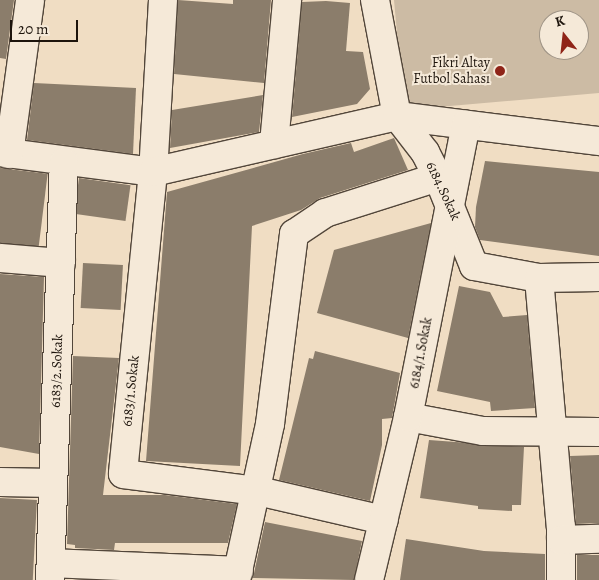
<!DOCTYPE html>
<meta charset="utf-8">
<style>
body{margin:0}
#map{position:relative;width:599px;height:580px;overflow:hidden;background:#f0ddc3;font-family:Alegreya,serif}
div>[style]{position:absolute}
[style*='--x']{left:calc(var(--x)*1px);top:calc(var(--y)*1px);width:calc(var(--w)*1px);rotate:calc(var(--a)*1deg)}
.green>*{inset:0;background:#ccbba4}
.building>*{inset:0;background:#8b7d6b;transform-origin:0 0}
.roads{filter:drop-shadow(1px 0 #52463a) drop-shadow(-1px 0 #52463a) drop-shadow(0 1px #52463a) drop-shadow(0 -1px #52463a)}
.street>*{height:28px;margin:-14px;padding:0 14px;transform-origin:14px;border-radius:14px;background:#f5e9d8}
.dots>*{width:14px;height:14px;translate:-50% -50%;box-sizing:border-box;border:2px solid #f5e9d8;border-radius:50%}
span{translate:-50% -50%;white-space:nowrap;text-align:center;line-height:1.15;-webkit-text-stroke:4px #f5e9d8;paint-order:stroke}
.poi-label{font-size:14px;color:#1d140c}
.right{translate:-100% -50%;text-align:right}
.street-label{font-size:14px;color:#1d140c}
.north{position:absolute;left:539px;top:10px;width:50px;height:50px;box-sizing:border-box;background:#f5e9d8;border:1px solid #9f9486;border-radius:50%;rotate:344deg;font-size:14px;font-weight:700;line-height:20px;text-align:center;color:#1d140c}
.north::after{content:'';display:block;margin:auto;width:18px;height:22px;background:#8f2418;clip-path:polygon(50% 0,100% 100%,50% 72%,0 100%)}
.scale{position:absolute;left:10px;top:20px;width:68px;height:22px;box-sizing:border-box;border:2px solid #1d140c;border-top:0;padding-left:6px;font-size:15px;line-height:18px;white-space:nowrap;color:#1d140c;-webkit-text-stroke:4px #f5e9d8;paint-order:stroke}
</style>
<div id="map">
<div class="green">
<div style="clip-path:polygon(evenodd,394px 0,599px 0,599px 93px,404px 110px,394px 0,549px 20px,579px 20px,579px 50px,549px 50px,549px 20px)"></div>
</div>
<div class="building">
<div style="clip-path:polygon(0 0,14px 0,6px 59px,0 58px)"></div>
<div style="clip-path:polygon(178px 0,233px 4px,233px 0,271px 0,264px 83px,174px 74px)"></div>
<div style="clip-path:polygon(326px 1px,350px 3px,346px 51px,363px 52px,370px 89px,357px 104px,292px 117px,302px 2px)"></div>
<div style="clip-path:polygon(34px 83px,136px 88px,133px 154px,27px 140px)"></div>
<div style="clip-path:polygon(263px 95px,259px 132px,170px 148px,172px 110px)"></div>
<div style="clip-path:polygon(394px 138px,408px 170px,320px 198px,301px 210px,252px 226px,240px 466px,146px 461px,167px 192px,303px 154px,351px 143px,354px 152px)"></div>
<div style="clip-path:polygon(485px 161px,599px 172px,599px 256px,480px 240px,475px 227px,476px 207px)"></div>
<div style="left:0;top:168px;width:48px;height:75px;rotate:7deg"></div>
<div style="left:79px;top:178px;width:52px;height:36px;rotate:8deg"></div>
<div style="clip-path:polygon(431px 223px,408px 338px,317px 313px,334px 250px)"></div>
<div style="left:83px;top:263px;width:40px;height:45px;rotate:3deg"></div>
<div style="clip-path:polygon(0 274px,44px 277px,39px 454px,0 447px)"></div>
<div style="clip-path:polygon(459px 286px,490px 292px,503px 317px,527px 315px,535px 408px,491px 411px,490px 402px,437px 391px)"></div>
<div style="clip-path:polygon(315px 351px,400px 373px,392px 418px,382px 419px,382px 445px,370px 501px,279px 480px,309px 358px,313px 359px)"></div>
<div style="clip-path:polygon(73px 356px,119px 358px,103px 495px,165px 495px,237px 504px,228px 543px,115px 543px,114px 550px,75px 548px,75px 545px,67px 544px)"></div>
<div style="clip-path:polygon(429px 440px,524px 447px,521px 505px,512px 505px,512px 511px,478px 509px,478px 506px,420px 498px)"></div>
<div style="clip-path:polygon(599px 455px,599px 523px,576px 524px,570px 456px)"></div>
<div style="left:0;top:498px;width:37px;height:82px;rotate:3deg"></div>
<div style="clip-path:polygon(265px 522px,362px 541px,354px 580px,253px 578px)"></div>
<div style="clip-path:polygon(406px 539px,484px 551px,545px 554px,545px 580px,400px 580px)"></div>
<div style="left:577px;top:555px;width:22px;height:25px"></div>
</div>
<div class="roads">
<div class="street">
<div style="--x:163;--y:0;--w:172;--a:93.3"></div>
<div style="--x:153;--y:172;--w:303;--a:95.7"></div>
<div style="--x:123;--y:474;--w:136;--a:7.2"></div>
<div style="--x:258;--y:491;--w:129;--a:13"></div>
<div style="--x:375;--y:0;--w:118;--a:79.3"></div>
<div style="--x:397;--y:116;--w:46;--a:52.1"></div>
<div style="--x:425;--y:152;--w:28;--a:63"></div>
<div style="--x:438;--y:177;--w:96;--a:68"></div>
<div style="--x:474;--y:266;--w:66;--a:10.5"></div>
<div style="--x:539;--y:278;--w:60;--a:-1"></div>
<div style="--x:274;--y:144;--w:145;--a:-84.8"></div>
<div style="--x:0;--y:152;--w:154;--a:7.4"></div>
<div style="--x:153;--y:172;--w:250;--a:-12.9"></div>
<div style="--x:397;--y:116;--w:204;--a:7.1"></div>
<div style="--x:9;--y:154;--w:155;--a:-82.2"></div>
<div style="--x:0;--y:258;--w:61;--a:4.7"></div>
<div style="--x:539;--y:278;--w:250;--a:85"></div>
<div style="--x:561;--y:527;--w:53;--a:90"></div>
<div style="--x:408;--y:417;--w:76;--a:10.6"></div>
<div style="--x:483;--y:431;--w:116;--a:0.5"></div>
<div style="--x:0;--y:482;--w:52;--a:1.1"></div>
<div style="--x:561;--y:540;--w:38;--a:-2"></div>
<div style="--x:51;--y:563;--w:188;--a:2.4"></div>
<div style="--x:50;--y:580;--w:418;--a:-88.1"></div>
<div style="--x:236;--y:580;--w:160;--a:-77.7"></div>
<div style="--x:270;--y:424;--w:192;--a:-82.8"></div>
<div style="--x:294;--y:234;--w:37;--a:-34"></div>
<div style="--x:325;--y:213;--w:119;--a:-17.7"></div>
<div style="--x:369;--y:580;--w:168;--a:-76.5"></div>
<div style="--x:408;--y:417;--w:298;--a:-78.8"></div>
</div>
</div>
<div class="dots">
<div style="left:500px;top:71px;background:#8f2418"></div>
</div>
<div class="poi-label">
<span class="right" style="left:490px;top:71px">Fikri Altay<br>Futbol Sahası</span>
</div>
<div class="street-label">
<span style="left:443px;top:191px;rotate:65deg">6184.Sokak</span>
<span style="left:421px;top:353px;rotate:-79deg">6184/1.Sokak</span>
<span style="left:57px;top:371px;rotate:-88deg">6183/2.Sokak</span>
<span style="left:131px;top:391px;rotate:-84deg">6183/1.Sokak</span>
</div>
<div class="north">K</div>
<div class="scale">20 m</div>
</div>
